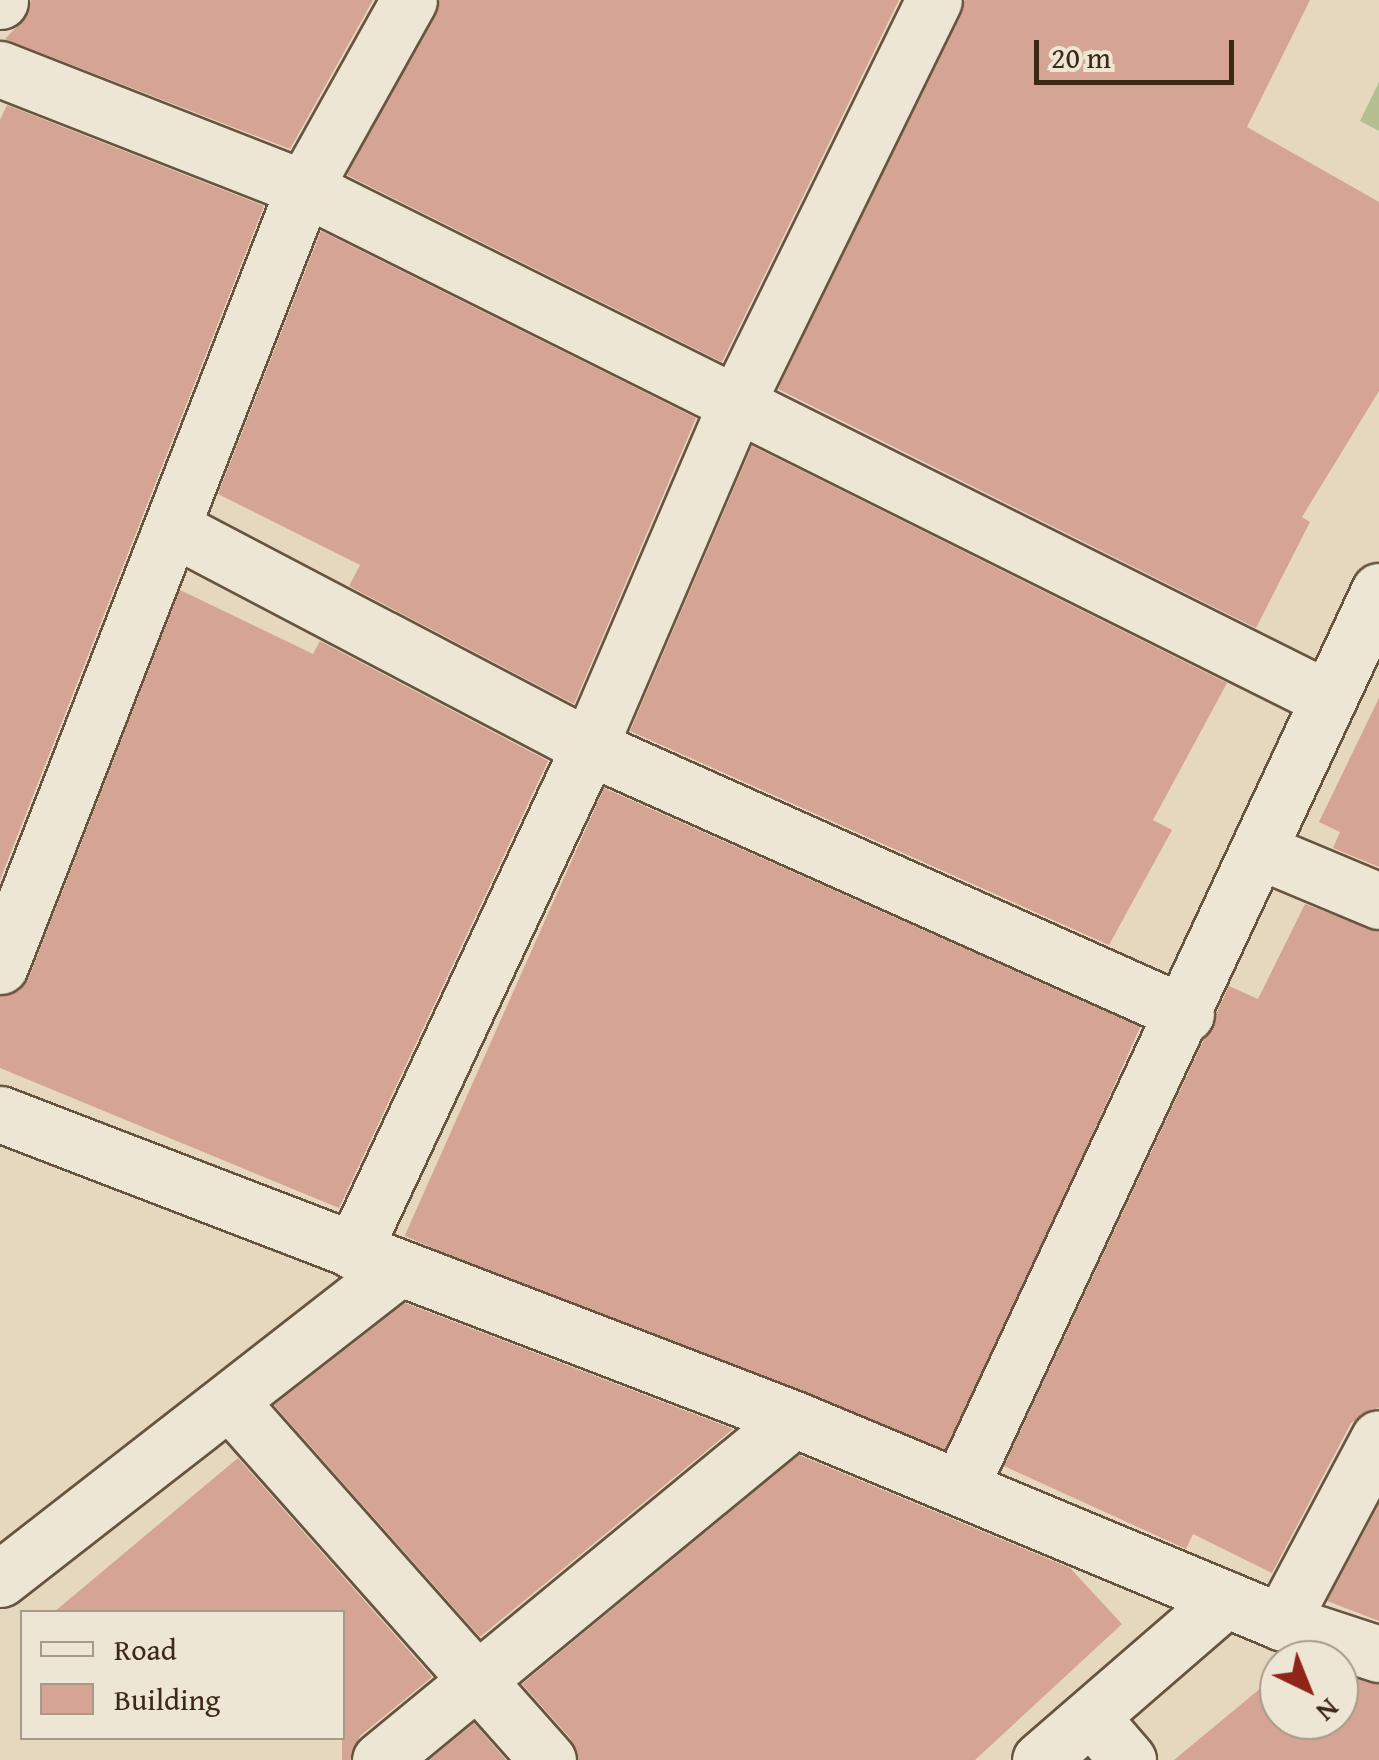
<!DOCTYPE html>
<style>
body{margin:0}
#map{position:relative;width:1379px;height:1760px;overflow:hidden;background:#e5d8be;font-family:"Gentium Book Plus",serif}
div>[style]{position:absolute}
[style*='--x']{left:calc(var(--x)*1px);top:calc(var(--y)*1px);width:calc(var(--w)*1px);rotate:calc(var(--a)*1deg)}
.green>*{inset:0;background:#b5be91}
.building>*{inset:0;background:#d5a494;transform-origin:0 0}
.roads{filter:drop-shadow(2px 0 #67543f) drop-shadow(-2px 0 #67543f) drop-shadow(0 2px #67543f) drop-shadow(0 -2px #67543f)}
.minor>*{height:55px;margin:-27.5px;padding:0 27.5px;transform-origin:27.5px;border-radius:27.5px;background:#eee6d5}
span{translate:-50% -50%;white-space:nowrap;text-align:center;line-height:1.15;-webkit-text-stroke:9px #eee6d5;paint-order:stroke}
.legend{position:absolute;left:20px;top:1610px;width:325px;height:130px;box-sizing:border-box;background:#eee6d5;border:2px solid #a79a88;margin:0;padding:12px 18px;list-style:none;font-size:30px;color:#3d2815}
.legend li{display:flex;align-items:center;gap:20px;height:50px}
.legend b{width:50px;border:2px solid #a79a88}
.north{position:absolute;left:1259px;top:1640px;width:100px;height:100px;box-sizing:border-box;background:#eee6d5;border:2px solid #a79a88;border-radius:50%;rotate:137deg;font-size:28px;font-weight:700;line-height:40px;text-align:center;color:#3d2815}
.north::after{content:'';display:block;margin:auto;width:35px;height:45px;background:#8f2418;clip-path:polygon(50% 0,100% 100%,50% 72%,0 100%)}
.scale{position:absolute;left:1034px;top:40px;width:200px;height:45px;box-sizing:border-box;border:5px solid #3d2815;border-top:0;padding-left:12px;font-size:30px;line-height:35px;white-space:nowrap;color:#3d2815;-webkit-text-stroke:8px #eee6d5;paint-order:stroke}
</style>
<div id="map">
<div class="green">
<div style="clip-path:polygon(1379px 82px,1379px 131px,1360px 121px)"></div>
</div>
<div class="building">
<div style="clip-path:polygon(31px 0,373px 0,290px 149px,5px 39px,26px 17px)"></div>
<div style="clip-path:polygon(440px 0,899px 0,722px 362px,347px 175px)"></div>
<div style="clip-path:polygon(965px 0,1310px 0,1247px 127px,1379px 202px,1379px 391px,1302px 517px,1310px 522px,1256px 628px,778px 389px)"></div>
<div style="clip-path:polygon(7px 105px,264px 206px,0 880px,0 120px)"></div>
<div style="clip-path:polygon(321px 231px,696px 418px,574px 704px,349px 586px,360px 565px,218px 494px)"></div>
<div style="clip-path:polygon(752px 446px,1227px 683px,1153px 820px,1172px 830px,1109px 945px,630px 731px)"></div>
<div style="clip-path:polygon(180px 590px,313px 654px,320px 641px,548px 761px,339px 1208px,0 1068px,0 996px,19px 991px,29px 977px)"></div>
<div style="clip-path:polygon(1379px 698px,1379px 867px,1333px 848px,1340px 832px,1319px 822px)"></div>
<div style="left:604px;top:788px;width:587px;height:490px;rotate:24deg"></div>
<div style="clip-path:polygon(1305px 904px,1379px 932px,1379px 1407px,1351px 1423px,1272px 1573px,1193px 1534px,1186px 1549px,1004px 1466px,1229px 986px,1258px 999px)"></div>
<div style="clip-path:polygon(405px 1303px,733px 1429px,480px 1637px,274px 1405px)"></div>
<div style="clip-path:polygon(799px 1455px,1070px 1568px,1122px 1624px,975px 1760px,578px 1760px,571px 1739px,522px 1684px)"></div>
<div style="clip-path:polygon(238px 1458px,432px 1677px,360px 1736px,350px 1760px,342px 1760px,342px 1612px,54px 1612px)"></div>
<div style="clip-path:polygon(1379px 1504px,1379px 1621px,1327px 1601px)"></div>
<div style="clip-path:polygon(1279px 1673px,1279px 1720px,1339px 1720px,1339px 1674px,1379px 1684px,1379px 1760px,1174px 1760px)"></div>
<div style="clip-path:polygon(474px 1723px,506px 1760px,429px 1760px)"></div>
</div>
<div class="roads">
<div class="minor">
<div style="--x:0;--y:1;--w:1;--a:-90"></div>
<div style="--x:0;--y:69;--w:326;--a:21.4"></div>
<div style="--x:304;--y:188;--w:1145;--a:26.5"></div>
<div style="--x:176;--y:530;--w:467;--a:27.7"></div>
<div style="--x:589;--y:747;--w:654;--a:24.1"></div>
<div style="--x:1262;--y:852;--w:127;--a:22.7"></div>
<div style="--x:0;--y:966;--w:835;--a:-68.66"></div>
<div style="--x:304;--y:188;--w:215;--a:-60.8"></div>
<div style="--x:0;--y:1114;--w:851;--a:21.01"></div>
<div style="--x:794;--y:1419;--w:528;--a:22.63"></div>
<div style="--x:1281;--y:1622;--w:103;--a:18.1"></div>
<div style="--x:353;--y:1251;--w:557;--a:-64.91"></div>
<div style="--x:589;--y:747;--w:378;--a:-66.8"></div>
<div style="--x:738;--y:400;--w:445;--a:-63.9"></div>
<div style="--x:230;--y:1402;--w:479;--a:48.4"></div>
<div style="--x:961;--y:1485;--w:987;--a:-64.94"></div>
<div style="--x:0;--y:1579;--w:506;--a:-37.93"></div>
<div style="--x:1281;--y:1622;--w:208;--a:-62"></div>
<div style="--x:1091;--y:1717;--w:57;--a:49.3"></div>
<div style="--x:380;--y:1760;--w:536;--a:-39.48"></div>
<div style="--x:1040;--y:1760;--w:246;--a:-40.9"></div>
</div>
</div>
<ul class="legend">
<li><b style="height:12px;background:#eee6d5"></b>Road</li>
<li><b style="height:28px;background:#d5a494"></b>Building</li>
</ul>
<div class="north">N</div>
<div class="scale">20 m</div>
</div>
